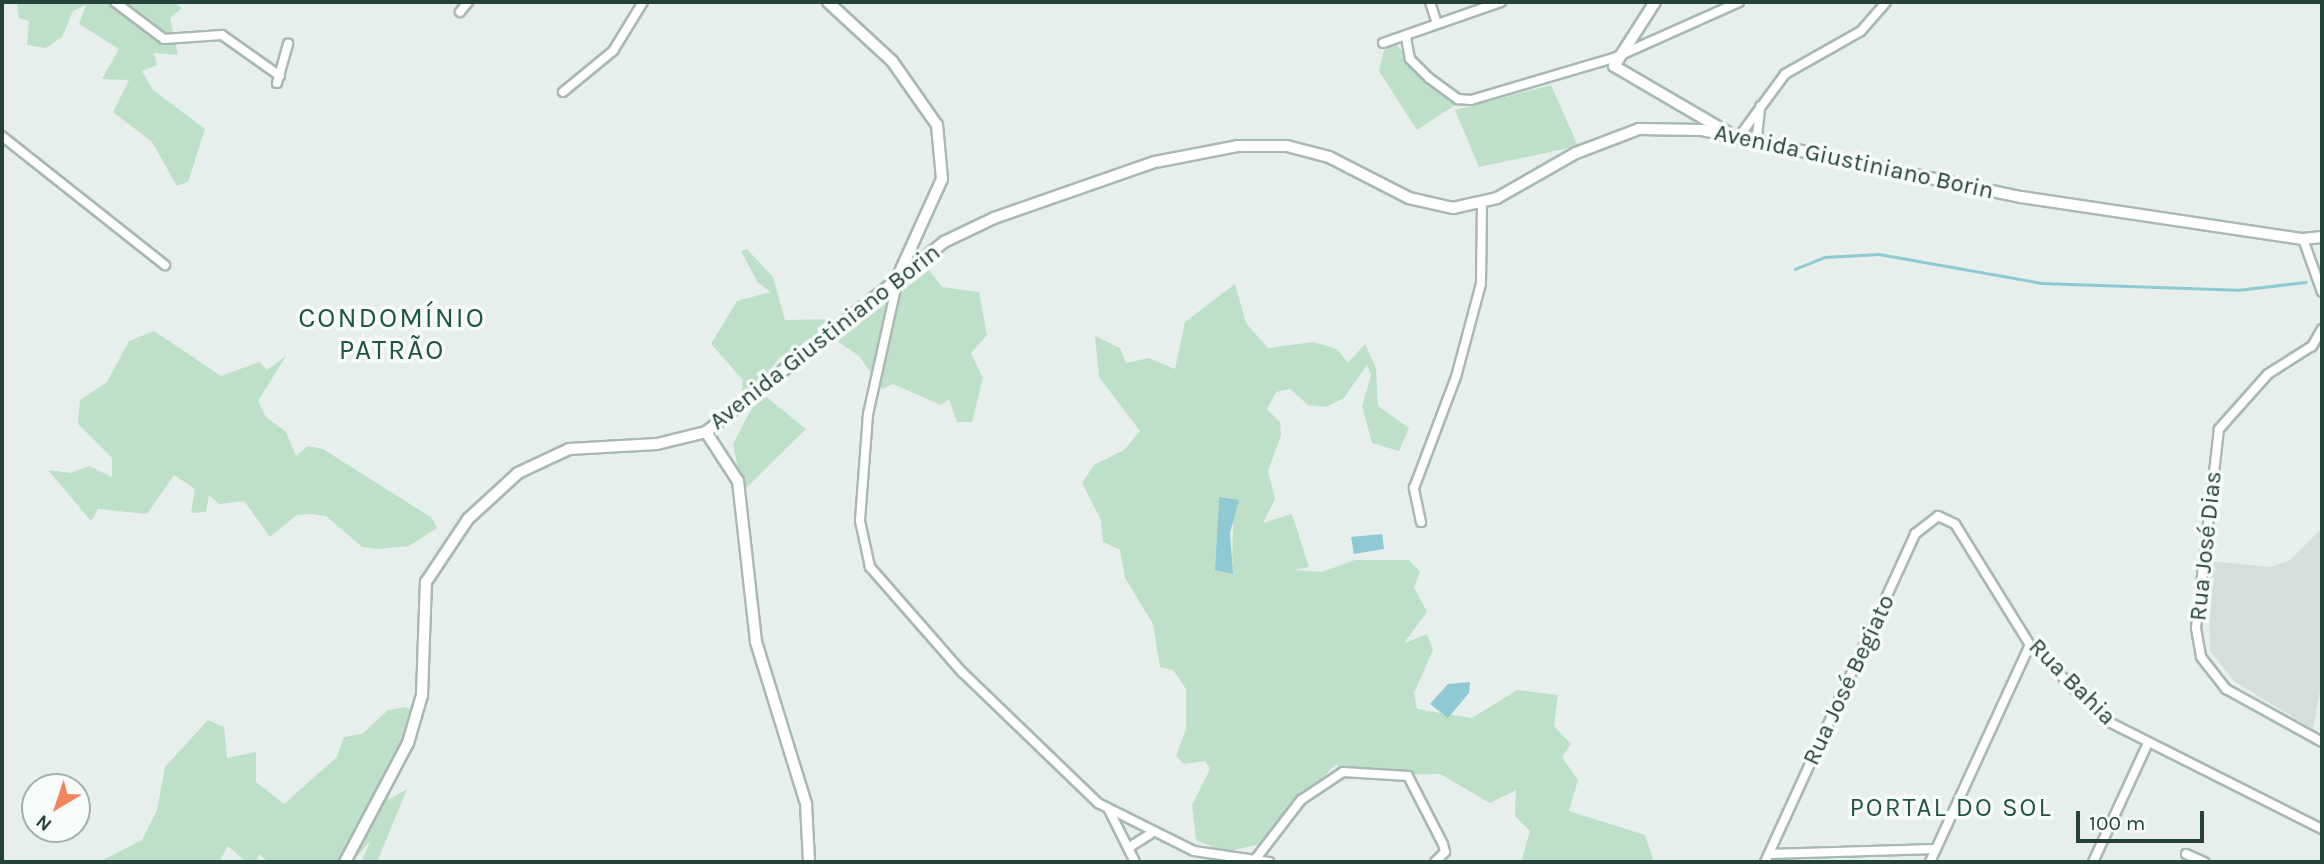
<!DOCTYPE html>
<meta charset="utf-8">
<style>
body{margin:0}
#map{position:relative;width:2324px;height:864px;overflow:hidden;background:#e6efeb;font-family:Karla,sans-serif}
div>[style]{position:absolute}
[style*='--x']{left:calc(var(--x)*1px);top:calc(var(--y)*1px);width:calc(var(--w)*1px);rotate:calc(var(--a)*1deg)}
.built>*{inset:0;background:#d4dfda}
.green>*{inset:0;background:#bfe0c8}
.water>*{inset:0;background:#8ec9d4}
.stream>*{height:2.5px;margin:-1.25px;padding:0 1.25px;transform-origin:1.25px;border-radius:1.25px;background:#8ec9d4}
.roads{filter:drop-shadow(2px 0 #a8b8b2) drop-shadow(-2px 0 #a8b8b2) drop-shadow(0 2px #a8b8b2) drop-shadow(0 -2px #a8b8b2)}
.minor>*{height:8px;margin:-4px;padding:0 4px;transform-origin:4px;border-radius:4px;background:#fff}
.tertiary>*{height:10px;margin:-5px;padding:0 5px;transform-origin:5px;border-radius:5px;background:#fff}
.secondary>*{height:10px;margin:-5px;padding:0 5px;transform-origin:5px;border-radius:5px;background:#fff}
span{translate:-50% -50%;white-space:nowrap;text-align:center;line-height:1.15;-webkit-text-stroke:7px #f7fbf9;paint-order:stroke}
.street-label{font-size:24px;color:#24423a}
.neighbourhood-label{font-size:26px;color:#1f5548;letter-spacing:2px}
.quarter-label{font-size:28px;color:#1f5548;letter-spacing:2px}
.frame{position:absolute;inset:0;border:4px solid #24423a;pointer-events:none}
.north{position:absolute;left:21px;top:773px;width:70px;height:70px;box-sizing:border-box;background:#f7fbf9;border:2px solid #a3b1ad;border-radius:50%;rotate:219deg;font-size:19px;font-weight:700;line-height:28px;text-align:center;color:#24423a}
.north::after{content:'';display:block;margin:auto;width:24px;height:32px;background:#f4845f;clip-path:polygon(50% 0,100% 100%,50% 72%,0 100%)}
.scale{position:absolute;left:2076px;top:811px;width:128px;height:32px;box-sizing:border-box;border:4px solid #24423a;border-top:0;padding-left:9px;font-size:21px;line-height:24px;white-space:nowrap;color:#24423a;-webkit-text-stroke:5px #f7fbf9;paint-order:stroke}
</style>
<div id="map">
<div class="built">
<div style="clip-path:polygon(2322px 528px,2322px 680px,2313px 729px,2235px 682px,2210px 651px,2209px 561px,2272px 567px,2290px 560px)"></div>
</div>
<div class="green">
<div style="clip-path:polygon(17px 2px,173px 2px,182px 8px,170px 18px,178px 55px,154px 53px,157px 65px,142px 71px,153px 90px,205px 129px,188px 182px,177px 186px,152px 142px,113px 112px,129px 80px,102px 79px,119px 49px,79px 24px,86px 5px,73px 11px,62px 37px,46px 48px,27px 45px,29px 21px,19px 18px)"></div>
<div style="clip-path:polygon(1396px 44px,1432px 86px,1458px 103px,1417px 130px,1379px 71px,1384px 50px)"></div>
<div style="clip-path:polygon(1551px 85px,1578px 146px,1479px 167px,1455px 110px)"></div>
<div style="clip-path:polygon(747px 249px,773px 277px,785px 320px,844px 319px,891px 300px,929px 270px,942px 287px,979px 292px,987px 335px,971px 353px,983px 378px,972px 422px,957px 422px,949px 399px,941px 405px,893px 384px,882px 389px,859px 356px,836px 340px,806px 345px,779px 358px,763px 381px,764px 395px,806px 429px,743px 491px,733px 444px,753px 406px,740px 407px,743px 380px,711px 344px,737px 301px,771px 292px,758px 283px,741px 251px)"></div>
<div style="clip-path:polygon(evenodd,1235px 284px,1246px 323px,1268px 348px,1313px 342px,1337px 349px,1348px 363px,1365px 344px,1376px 368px,1378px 406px,1409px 428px,1399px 451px,1372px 443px,1362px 406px,1371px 375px,1367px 365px,1344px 398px,1326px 407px,1308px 405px,1290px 389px,1276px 392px,1267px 409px,1280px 422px,1281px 435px,1268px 471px,1275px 499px,1263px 523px,1292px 514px,1309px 567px,1293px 570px,1322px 572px,1355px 560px,1409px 560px,1420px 572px,1414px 587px,1427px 612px,1404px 643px,1427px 634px,1433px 650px,1414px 693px,1417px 709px,1472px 718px,1517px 690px,1558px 695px,1554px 726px,1571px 744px,1562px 757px,1578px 780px,1569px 811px,1645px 835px,1654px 862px,1521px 862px,1530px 831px,1515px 816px,1516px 790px,1490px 803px,1440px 774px,1379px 775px,1335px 765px,1261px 844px,1225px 852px,1196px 840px,1192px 805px,1210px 769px,1205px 761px,1184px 764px,1176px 756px,1186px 729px,1186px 689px,1173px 670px,1160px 667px,1153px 624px,1125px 578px,1120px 550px,1103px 542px,1101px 520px,1082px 483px,1094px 465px,1124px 450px,1140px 431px,1099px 377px,1095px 336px,1120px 348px,1126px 363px,1149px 358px,1175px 369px,1185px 322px,1235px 284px,1219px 497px,1233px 523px,1232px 574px,1215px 569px,1219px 497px)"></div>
<div style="clip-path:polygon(154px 331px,221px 376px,259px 362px,267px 370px,286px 356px,258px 401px,266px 417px,286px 432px,296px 456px,308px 446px,323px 449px,432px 518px,437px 528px,409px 546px,377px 549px,362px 547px,326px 516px,311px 514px,297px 515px,270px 537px,244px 501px,219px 504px,209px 495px,206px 512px,191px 513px,195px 489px,174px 475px,147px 514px,98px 509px,91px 521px,48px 470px,71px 473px,89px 466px,112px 477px,112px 458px,78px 424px,80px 400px,107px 382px,129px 341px)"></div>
<div style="clip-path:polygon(406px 707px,412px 711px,388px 800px,407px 789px,377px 862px,361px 862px,371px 840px,352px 862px,268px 862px,259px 854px,256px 862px,246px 862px,228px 846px,219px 862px,103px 860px,142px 840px,157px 810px,165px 767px,208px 720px,224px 727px,227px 758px,256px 752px,256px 782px,284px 804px,337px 757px,344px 737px,362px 734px,388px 710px)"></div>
</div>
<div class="water">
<div style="clip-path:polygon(1219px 497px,1239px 500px,1230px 533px,1233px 574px,1215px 570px)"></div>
<div style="clip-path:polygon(1382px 534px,1384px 549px,1354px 554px,1351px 537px)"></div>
<div style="clip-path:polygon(1470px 682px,1469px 693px,1448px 718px,1430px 704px,1448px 684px)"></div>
</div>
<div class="stream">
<div style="--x:1795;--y:269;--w:32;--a:-22"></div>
<div style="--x:1825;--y:257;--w:54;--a:-3.2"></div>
<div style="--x:1879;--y:254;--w:165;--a:10.1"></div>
<div style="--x:2041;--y:283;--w:196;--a:2"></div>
<div style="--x:2237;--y:290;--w:69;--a:-6.6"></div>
</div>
<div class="roads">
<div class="minor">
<div style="--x:115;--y:2;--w:61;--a:37.1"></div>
<div style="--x:164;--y:39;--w:58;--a:-3.9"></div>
<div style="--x:222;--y:35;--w:71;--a:35.3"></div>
<div style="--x:1430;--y:2;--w:22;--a:72"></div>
<div style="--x:460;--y:12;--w:13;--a:-51"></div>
<div style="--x:1406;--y:37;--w:22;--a:80"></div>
<div style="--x:1410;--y:59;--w:27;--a:45"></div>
<div style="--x:1429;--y:78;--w:36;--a:36"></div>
<div style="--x:1458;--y:99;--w:13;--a:4"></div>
<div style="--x:1471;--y:100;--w:149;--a:-16.4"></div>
<div style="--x:1614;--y:58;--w:137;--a:-24.1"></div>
<div style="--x:1383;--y:43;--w:125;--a:-19.2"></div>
<div style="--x:277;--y:83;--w:41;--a:-74.2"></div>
<div style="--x:563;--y:92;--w:65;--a:-39.4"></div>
<div style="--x:613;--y:51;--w:57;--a:-58.5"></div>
<div style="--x:1741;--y:134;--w:74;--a:-53.7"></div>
<div style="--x:1785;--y:74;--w:87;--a:-29.5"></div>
<div style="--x:1861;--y:31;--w:38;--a:-49"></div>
<div style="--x:2;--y:136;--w:208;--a:38.4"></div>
<div style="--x:1757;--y:137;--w:31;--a:-84"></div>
<div style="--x:2303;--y:239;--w:56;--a:70.3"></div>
<div style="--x:898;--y:279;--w:138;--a:102.5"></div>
<div style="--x:868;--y:414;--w:107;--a:94.3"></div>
<div style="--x:860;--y:521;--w:47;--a:77.7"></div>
<div style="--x:870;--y:567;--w:140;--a:48.8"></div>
<div style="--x:962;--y:672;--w:189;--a:43.9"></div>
<div style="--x:1098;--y:803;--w:107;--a:26.6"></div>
<div style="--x:1194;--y:851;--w:76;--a:8.3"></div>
<div style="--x:2322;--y:329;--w:20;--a:120"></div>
<div style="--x:2312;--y:346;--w:52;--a:147.5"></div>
<div style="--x:2268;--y:374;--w:74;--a:131.7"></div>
<div style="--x:2219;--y:429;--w:200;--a:96.6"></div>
<div style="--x:2196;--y:628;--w:29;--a:80"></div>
<div style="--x:2201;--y:657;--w:41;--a:52"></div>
<div style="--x:2226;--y:689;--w:110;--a:28.9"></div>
<div style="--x:1421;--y:522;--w:35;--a:-102"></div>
<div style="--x:1414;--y:488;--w:119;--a:-69.3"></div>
<div style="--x:1456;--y:377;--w:96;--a:-75"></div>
<div style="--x:1481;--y:284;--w:82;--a:-89.3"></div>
<div style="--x:1109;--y:810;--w:58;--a:63.4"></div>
<div style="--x:1128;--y:848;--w:26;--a:-32"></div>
<div style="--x:1769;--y:854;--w:167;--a:-1.7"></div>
<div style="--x:2186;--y:854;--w:20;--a:24"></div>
<div style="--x:1254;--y:861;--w:77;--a:-52.4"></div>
<div style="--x:1301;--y:800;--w:50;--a:-33.7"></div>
<div style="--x:1343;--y:772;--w:65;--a:3.5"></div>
<div style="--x:1408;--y:776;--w:76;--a:62.8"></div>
<div style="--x:1443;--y:844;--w:8;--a:76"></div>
<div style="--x:1445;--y:852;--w:14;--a:135"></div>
<div style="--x:1765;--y:862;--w:361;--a:-65.4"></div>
<div style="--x:1915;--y:534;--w:29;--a:-38"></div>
<div style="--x:1938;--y:516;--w:19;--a:25"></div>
<div style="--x:1955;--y:524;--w:142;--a:58.2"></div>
<div style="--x:2030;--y:645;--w:108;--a:44.6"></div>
<div style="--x:2107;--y:721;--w:241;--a:26.7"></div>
<div style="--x:1930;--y:862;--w:239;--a:-65.3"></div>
<div style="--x:2093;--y:862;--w:129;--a:-65.2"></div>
</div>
<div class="tertiary">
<div style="--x:828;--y:2;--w:87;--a:42.7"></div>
<div style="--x:892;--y:61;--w:78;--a:54.9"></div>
<div style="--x:937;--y:125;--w:54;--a:84.7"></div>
<div style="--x:942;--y:179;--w:107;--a:114.4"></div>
<div style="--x:1655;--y:2;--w:76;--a:122.6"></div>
<div style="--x:1614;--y:66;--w:131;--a:30.3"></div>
<div style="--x:706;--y:432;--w:59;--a:56.9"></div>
<div style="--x:738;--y:481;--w:162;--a:83.6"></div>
<div style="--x:756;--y:642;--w:170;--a:72.8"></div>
<div style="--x:806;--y:804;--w:58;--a:87"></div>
</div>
<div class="secondary">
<div style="--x:345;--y:862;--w:135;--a:-62.1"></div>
<div style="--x:408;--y:743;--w:50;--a:-73.7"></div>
<div style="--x:422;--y:695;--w:113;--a:-88"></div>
<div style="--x:426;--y:582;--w:76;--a:-56.3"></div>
<div style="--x:468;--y:519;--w:68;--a:-42.6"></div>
<div style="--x:518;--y:473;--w:56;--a:-25.2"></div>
<div style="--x:569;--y:449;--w:88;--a:-3.3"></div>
<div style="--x:657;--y:444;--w:50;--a:-13.8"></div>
<div style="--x:706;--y:432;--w:305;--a:-38.6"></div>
<div style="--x:944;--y:242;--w:55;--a:-25.6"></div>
<div style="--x:994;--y:218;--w:170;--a:-19.2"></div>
<div style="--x:1155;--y:162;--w:85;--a:-10.9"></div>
<div style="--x:1238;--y:146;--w:49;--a:0"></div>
<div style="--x:1287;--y:146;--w:43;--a:14.7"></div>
<div style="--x:1329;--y:157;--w:90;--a:27.1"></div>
<div style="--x:1409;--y:198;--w:45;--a:12.8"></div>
<div style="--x:1453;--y:208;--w:45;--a:-12.8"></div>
<div style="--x:1497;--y:198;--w:91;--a:-29.7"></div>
<div style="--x:1576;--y:153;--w:67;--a:-20.9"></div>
<div style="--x:1639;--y:129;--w:63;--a:0.9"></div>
<div style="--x:1702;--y:130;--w:326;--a:11.9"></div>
<div style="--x:2021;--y:197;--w:285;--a:8.5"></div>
<div style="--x:2303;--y:239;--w:19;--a:-6"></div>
</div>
</div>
<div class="street-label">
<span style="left:1854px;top:162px;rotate:12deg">Avenida Giustiniano Borin</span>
<span style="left:825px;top:337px;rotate:-38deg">Avenida Giustiniano Borin</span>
<span style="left:2206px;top:546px;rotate:-84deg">Rua José Dias</span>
<span style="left:1849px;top:680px;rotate:-65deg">Rua José Begiato</span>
<span style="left:2072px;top:682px;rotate:45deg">Rua Bahia</span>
</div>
<div class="neighbourhood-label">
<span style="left:1951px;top:808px">PORTAL DO SOL</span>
</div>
<div class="quarter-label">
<span style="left:392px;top:334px">CONDOMÍNIO<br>PATRÃO</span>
</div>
<div class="frame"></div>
<div class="north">N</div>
<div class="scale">100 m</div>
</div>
